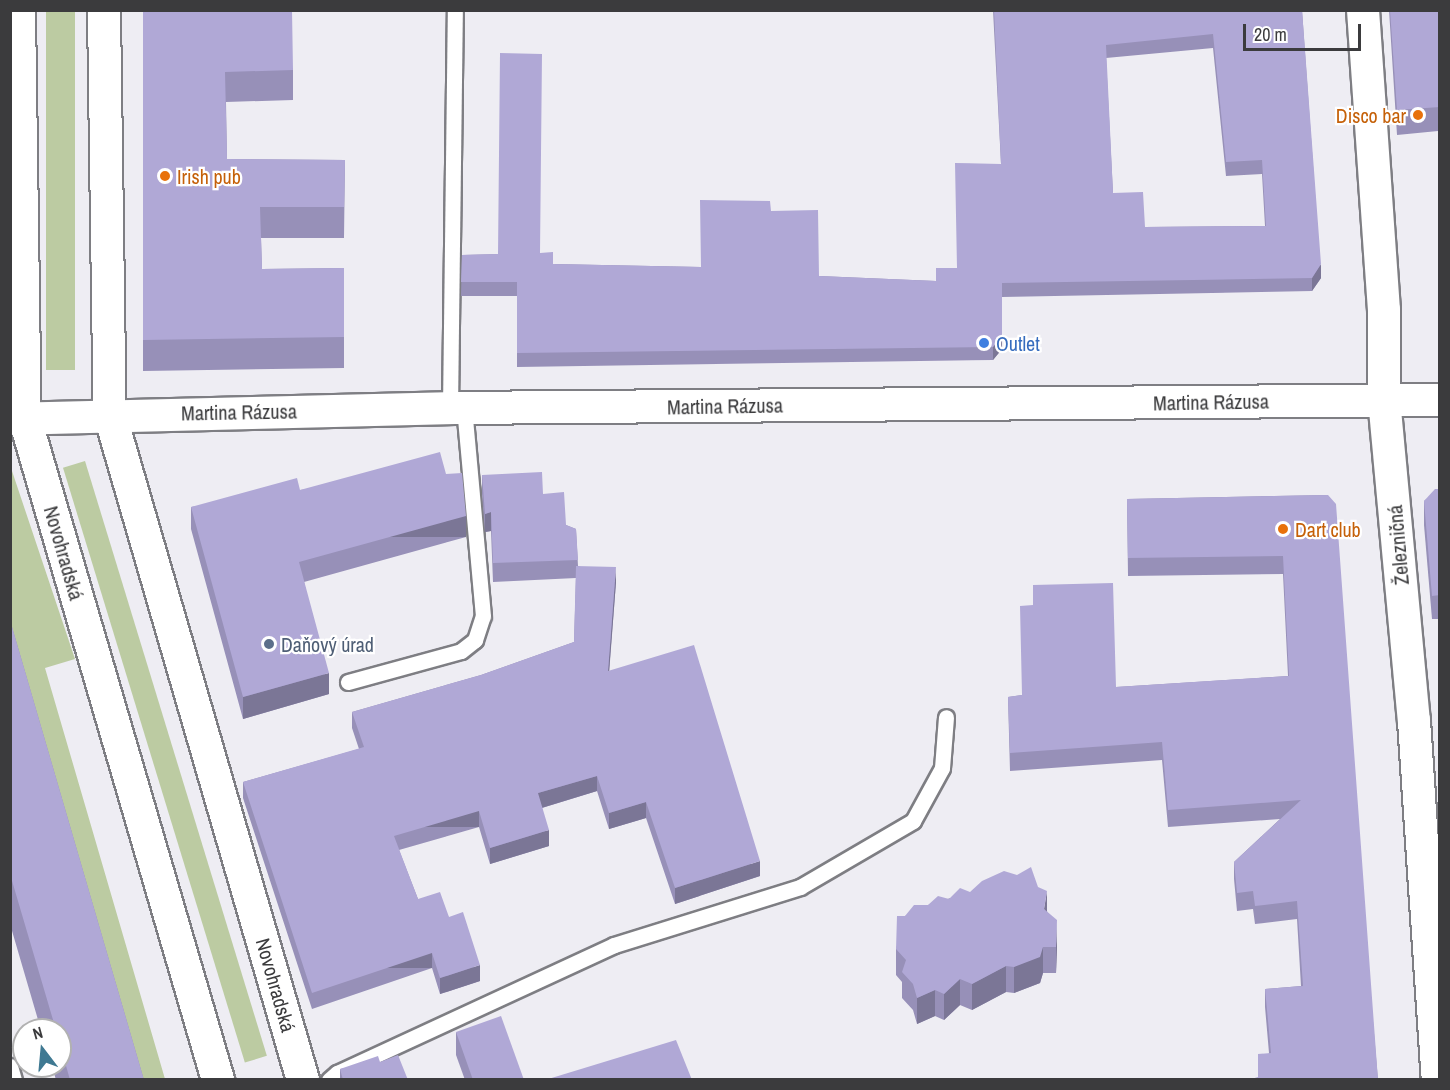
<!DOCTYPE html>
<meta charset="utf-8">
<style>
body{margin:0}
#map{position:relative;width:1450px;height:1090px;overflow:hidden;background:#eeedf3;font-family:"Archivo Narrow",sans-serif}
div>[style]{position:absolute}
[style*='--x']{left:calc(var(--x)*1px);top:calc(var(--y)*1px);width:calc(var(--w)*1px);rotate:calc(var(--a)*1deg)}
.green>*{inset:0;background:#bccba2;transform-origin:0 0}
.roads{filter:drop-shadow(2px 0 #7e7e83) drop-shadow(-2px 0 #7e7e83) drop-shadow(0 2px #7e7e83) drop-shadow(0 -2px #7e7e83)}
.service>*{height:15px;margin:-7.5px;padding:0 7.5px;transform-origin:7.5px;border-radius:7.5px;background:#fff}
.minor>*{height:32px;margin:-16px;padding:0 16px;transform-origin:16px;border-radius:16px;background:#fff}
.wall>*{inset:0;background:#9790b8}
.shaded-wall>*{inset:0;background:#7b7696;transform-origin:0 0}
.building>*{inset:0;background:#b0a8d6}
.dots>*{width:16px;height:16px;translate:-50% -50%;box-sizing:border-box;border:3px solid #fff;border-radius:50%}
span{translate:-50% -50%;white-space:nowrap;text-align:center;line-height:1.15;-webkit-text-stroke:4.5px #fff;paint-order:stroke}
.food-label{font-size:20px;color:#c56008}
.right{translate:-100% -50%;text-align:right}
.left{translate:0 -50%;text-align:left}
.shop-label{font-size:20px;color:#366cbe}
.street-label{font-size:20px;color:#3b3b3d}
.service-label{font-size:20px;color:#4e5e75}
.frame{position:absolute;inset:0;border:12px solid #3b3b3d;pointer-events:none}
.north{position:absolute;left:12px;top:1018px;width:60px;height:60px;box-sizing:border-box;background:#fff;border:2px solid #b1b1b1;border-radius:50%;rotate:344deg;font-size:16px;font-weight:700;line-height:24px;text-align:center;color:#3b3b3d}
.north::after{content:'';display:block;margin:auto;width:21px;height:27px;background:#3f7992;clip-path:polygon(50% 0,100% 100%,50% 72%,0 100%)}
.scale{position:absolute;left:1243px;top:24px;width:118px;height:27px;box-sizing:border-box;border:3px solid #3b3b3d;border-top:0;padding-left:8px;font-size:18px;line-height:21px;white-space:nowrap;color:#3b3b3d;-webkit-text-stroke:4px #fff;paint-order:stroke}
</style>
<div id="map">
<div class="green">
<div style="left:46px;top:11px;width:29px;height:359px"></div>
<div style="left:85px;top:461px;width:622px;height:23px;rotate:73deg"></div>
<div style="clip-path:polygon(10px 465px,75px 659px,45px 668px,165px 1079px,135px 1079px,11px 633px)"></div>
</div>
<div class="roads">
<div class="service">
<div style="--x:450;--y:408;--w:398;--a:-89.3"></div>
<div style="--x:348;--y:682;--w:117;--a:-15.3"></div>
<div style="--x:461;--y:651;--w:18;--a:-38"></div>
<div style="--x:475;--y:640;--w:25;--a:-72"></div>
<div style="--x:483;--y:616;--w:209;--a:-95.2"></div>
<div style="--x:10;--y:1066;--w:15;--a:74"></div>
<div style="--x:329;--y:1080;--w:11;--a:-41"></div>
<div style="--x:337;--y:1073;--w:305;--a:-24.8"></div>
<div style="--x:614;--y:945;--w:195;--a:-17.3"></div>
<div style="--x:800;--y:887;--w:131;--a:-30.3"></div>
<div style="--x:913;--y:821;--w:60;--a:-61.3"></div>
<div style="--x:942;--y:768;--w:51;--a:-85.5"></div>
</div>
<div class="minor">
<div style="--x:19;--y:10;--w:409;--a:89.2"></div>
<div style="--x:25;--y:419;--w:689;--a:73.72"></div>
<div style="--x:104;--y:10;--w:405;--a:89.2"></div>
<div style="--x:110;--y:415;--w:692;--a:73.82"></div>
<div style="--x:1363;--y:10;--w:301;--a:86"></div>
<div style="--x:1384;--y:310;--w:89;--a:90"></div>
<div style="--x:1384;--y:399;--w:323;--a:84.7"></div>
<div style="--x:1414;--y:721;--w:360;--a:86.2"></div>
<div style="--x:10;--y:419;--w:440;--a:-1.4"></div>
<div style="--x:450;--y:408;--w:990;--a:-0.46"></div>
</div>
</div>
<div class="wall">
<div style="clip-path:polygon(143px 10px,293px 70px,293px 100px,226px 102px,227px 159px,345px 160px,344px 238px,261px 238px,262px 269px,344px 268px,344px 368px,143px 371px)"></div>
<div style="clip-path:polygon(evenodd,993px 10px,1302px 10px,1321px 278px,1312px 291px,1002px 297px,1002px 349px,993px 360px,517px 367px,517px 296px,461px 296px,462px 255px,540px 253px,553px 264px,701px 267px,771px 211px,819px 276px,936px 281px,957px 268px,1001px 164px,993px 10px,1213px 48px,1226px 176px,1262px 174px,1265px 226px,1145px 227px,1113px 193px,1106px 58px,1213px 48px)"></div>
<div style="clip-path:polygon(1389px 10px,1440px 10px,1440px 186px,1438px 131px,1397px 135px)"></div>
<div style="clip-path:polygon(446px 474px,466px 537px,304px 582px,329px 694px,243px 719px,191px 529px,191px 507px,300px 490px)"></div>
<div style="clip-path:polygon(482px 475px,543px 494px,566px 525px,576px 529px,578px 566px,616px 582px,609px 671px,760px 876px,675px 904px,646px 818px,609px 829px,597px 791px,542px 808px,549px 846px,490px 864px,479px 827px,399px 850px,418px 899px,449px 917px,480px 981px,440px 994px,432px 968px,312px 1009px,243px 798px,243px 782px,359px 749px,352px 728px,352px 712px,481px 675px,574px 642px,576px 578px,493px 582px,491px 531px,485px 532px,482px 494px)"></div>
<div style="clip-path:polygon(1440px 489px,1440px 619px,1432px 619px,1424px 525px,1424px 501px)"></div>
<div style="clip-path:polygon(1328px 495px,1378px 1080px,1258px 1077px,1269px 1053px,1265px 1007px,1265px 989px,1301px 986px,1297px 919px,1255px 924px,1253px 909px,1237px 911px,1234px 879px,1234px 862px,1280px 819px,1168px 827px,1162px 760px,1010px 771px,1008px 697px,1022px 695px,1033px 606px,1033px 585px,1116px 687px,1288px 676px,1283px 574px,1128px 576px,1127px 499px)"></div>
<div style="clip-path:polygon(10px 620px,144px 1080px,56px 1080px,52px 1066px,60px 1066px,60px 1030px,41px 1030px,10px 924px)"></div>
<div style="clip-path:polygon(970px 892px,1047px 911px,1057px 946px,1056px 973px,1043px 973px,1040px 983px,1014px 993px,1006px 992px,972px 1010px,960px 1005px,944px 1020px,935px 1016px,917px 1024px,913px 1010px,902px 998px,902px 982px,896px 975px,896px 949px,905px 916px,928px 905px)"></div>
<div style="clip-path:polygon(456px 1032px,524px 1080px,465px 1080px,456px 1055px)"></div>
<div style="clip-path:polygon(380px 1062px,408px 1080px,340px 1080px,340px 1069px)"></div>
</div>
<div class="shaded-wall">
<div style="clip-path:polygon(1321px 264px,1321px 278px,1312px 291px,1312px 278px)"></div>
<div style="clip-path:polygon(1002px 335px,1002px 349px,993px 360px,993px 347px)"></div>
<div style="clip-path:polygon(491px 512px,491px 531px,485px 532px,485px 514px)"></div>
<div style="left:466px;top:516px;width:21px;height:173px;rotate:90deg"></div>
<div style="clip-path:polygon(616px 567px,616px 582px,608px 687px,608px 671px)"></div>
<div style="clip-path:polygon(329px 673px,329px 694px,243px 719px,243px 697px)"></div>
<div style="clip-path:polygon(597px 776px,597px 791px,538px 809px,538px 793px)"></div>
<div style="clip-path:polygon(646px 802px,646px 818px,609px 829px,609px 813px)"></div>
<div style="left:479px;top:811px;width:16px;height:89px;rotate:90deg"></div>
<div style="clip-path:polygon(549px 830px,549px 846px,490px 864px,490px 848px)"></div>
<div style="clip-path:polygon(760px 861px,760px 876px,675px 904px,675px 888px)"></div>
<div style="clip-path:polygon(1047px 891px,1047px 917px,1044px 909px)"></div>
<div style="clip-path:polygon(1057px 920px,1057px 946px,1056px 973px,1056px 947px)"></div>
<div style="clip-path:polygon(1043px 947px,1043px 973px,1040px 983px,1014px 993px,1014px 967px)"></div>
<div style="left:432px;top:953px;width:15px;height:126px;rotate:90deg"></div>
<div style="clip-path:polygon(480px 965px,480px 981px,440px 994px,440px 978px)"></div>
<div style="clip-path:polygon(1006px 966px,1006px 992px,972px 1010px,972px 984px)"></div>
<div style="clip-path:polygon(960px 979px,960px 1005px,944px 1020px,944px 994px)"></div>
<div style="clip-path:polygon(935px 990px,935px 1016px,917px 1024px,917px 998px)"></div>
</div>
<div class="building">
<div style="clip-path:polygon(143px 10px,292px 10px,293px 70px,225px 72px,227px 159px,345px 160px,344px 207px,260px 207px,262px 269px,344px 268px,344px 337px,143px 340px)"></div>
<div style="clip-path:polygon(evenodd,994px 10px,1302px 10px,1321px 264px,1312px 278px,1002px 283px,1002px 335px,993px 347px,517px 353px,517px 282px,461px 282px,462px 255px,498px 254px,500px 53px,542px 54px,540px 253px,553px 252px,553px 264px,701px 267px,700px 200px,770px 201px,771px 211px,818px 210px,819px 276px,936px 281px,936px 268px,957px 268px,955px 163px,1001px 164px,994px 10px,1213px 34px,1226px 162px,1262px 160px,1266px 226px,1145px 227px,1143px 192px,1113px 193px,1106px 45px,1213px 34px)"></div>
<div style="clip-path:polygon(1390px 10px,1440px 10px,1440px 107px,1397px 110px)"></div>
<div style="clip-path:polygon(1438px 124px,1440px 124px,1440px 162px)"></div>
<div style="clip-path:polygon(440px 452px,446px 474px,462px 473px,466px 516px,299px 562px,329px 673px,243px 697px,191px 507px,297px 478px,300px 490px)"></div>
<div style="clip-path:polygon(542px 472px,543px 494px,564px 492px,566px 525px,576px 529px,578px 560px,493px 563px,491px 512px,485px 514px,482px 475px)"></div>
<div style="clip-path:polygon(1435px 489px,1440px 489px,1440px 595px,1432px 596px,1424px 501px)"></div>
<div style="clip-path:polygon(1328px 495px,1336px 504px,1378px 1080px,1248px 1080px,1258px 1077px,1258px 1054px,1271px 1053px,1265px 989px,1303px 986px,1297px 901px,1255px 906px,1253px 891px,1237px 893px,1234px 862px,1301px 800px,1168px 810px,1162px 742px,1010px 753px,1008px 697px,1022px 695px,1020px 606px,1033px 605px,1033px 585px,1113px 583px,1116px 687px,1289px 676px,1283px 556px,1128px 558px,1127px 499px)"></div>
<div style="clip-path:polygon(576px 566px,616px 567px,608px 671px,694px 645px,760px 861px,675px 888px,646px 802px,609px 813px,597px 776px,538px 793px,549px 830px,490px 848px,479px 811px,394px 836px,418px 899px,440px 892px,449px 917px,463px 912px,480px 965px,440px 978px,432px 953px,312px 993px,243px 782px,364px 747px,352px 712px,481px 675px,574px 642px)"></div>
<div style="clip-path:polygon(10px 620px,144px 1080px,70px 1080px,60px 1044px,60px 1030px,56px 1030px,10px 874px)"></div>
<div style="clip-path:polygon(1031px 867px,1038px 887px,1047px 891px,1044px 909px,1057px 920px,1056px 947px,1043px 947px,1040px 957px,1014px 967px,1006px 966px,972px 984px,960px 979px,944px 994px,935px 990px,917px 998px,913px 984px,902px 972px,906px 960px,896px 949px,897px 916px,905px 916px,914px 905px,928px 905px,938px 896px,949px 899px,960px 888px,970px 892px,982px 881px,1004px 871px,1017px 875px)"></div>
<div style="clip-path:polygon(501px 1016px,524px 1080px,473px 1080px,456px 1032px)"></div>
<div style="clip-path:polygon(676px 1040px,692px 1080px,545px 1080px)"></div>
<div style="clip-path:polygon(398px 1055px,408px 1080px,343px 1080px,340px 1069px,378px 1056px,380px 1062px)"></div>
</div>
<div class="dots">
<div style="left:1418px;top:115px;background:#e8710a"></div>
<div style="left:165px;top:176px;background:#e8710a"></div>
<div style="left:984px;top:343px;background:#3f7fe0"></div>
<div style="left:1283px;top:529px;background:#e8710a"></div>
<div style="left:269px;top:644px;background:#5c6f8a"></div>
</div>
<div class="food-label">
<span class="right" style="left:1406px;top:115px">Disco bar</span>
<span class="left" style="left:177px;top:176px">Irish pub</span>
<span class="left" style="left:1295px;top:529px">Dart club</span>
</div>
<div class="shop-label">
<span class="left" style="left:996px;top:343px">Outlet</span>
</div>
<div class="street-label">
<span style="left:1211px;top:402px;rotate:-1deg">Martina Rázusa</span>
<span style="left:725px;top:406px;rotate:-1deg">Martina Rázusa</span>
<span style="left:239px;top:412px;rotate:-1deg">Martina Rázusa</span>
<span style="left:1398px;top:545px;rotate:-95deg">Železničná</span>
<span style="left:64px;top:553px;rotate:74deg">Novohradská</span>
<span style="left:276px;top:985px;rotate:74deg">Novohradská</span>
</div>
<div class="service-label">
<span class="left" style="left:281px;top:644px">Daňový úrad</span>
</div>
<div class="frame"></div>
<div class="north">N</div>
<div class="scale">20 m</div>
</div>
